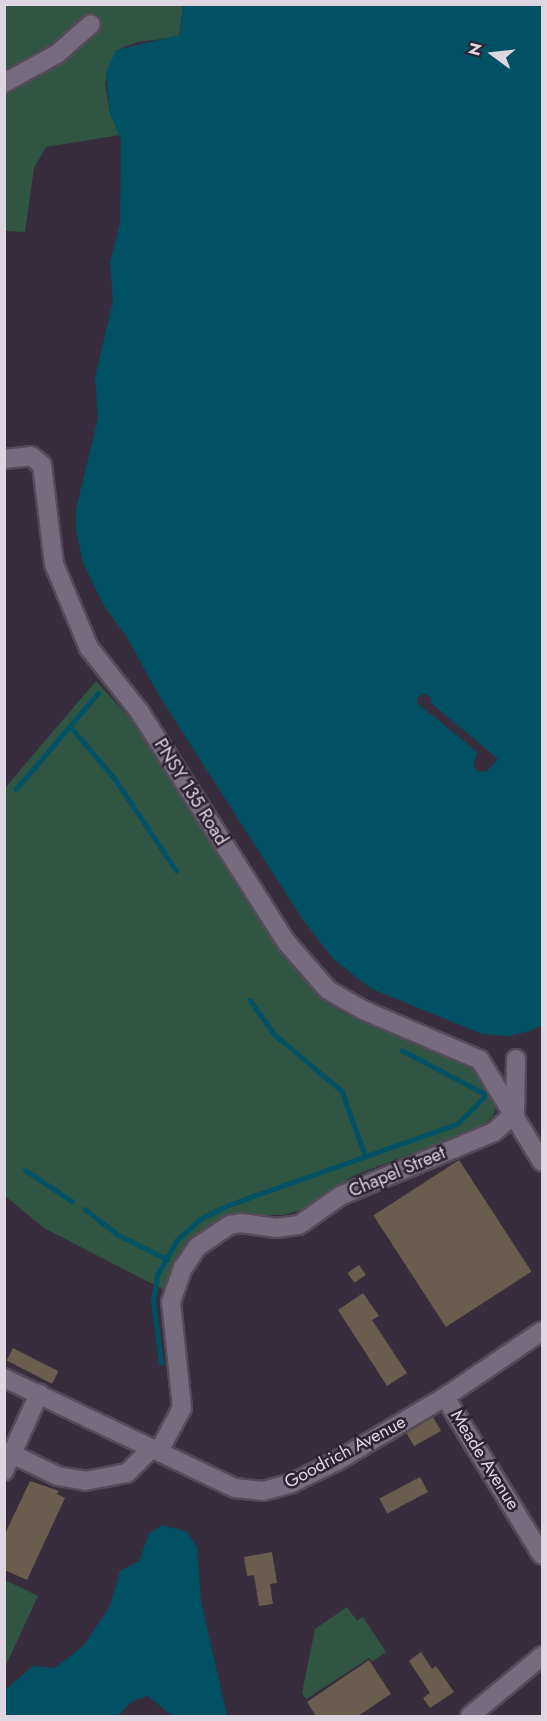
<!DOCTYPE html>
<style>
body{margin:0}
#map{position:relative;width:547px;height:1721px;overflow:hidden;background:#372d3c;font-family:Jost,sans-serif}
div>[style]{position:absolute}
[style*='--x']{left:calc(var(--x)*1px);top:calc(var(--y)*1px);width:calc(var(--w)*1px);rotate:calc(var(--a)*1deg)}
.green>*{inset:0;background:#315543}
.water>*{inset:0;background:#015165}
.pier>*{inset:0;background:#372d3c}
.stream>*{height:4.5px;margin:-2.25px;padding:0 2.25px;transform-origin:2.25px;border-radius:2.25px;background:#015165}
.building>*{inset:0;background:#695d4d;transform-origin:0 0}
.roads{filter:drop-shadow(2px 0 #544b58) drop-shadow(-2px 0 #544b58) drop-shadow(0 2px #544b58) drop-shadow(0 -2px #544b58)}
.minor>*{height:18px;margin:-9px;padding:0 9px;transform-origin:9px;border-radius:9px;background:#776c7d}
span{translate:-50% -50%;white-space:nowrap;text-align:center;line-height:1.15;-webkit-text-stroke:5px #2d2332;paint-order:stroke}
.street-label{font-size:18px;color:#ded7e1}
.frame{position:absolute;inset:0;border:6px solid #ded7e1;pointer-events:none}
.north{position:absolute;left:463px;top:24px;width:60px;height:60px;-webkit-text-stroke:4px #2d2332;paint-order:stroke;rotate:285deg;font-size:16px;font-weight:700;line-height:24px;text-align:center;color:#ded7e1}
.north::after{content:'';display:block;margin:auto;width:21px;height:27px;background:#ded7e1;clip-path:polygon(50% 0,100% 100%,50% 72%,0 100%)}
</style>
<div id="map">
<div class="green">
<div style="clip-path:polygon(4px 5px,183px 5px,179px 37px,137px 42px,116px 50px,105px 83px,110px 114px,120px 135px,46px 147px,34px 168px,25px 232px,5px 231px)"></div>
<div style="clip-path:polygon(96px 681px,129px 717px,301px 977px,322px 1000px,342px 1012px,473px 1066px,497px 1105px,493px 1116px,481px 1127px,353px 1176px,307px 1208px,283px 1215px,237px 1215px,219px 1220px,188px 1246px,164px 1290px,44px 1228px,5px 1196px,5px 788px)"></div>
<div style="clip-path:polygon(5px 1580px,38px 1596px,6px 1665px,4px 1665px)"></div>
<div style="clip-path:polygon(347px 1607px,357px 1621px,363px 1617px,386px 1652px,372px 1662px,369px 1658px,306px 1699px,302px 1693px,315px 1629px)"></div>
</div>
<div class="water">
<div style="clip-path:polygon(183px 5px,542px 5px,542px 1025px,530px 1031px,509px 1036px,482px 1034px,372px 989px,334px 960px,301px 917px,160px 697px,126px 636px,104px 606px,83px 563px,76px 530px,76px 509px,98px 418px,95px 377px,113px 301px,110px 263px,120px 223px,121px 140px,110px 114px,106px 73px,116px 50px,180px 35px)"></div>
<div style="clip-path:polygon(162px 1525px,187px 1532px,197px 1547px,201px 1601px,227px 1716px,172px 1716px,148px 1696px,133px 1701px,117px 1716px,5px 1716px,5px 1690px,33px 1666px,55px 1668px,84px 1645px,110px 1606px,120px 1571px,139px 1561px,149px 1534px)"></div>
</div>
<div class="pier">
<div style="clip-path:polygon(425px 693px,432px 699px,430px 702px,498px 759px,487px 771px,479px 772px,473px 766px,477px 752px,417px 703px,417px 698px)"></div>
</div>
<div class="stream">
<div style="--x:71;--y:727;--w:68;--a:49.8"></div>
<div style="--x:115;--y:779;--w:110;--a:56.2"></div>
<div style="--x:16;--y:789;--w:126;--a:-49.5"></div>
<div style="--x:250;--y:1000;--w:43;--a:54.5"></div>
<div style="--x:275;--y:1035;--w:87;--a:39.9"></div>
<div style="--x:342;--y:1091;--w:68;--a:70.2"></div>
<div style="--x:25;--y:1170;--w:56;--a:33.4"></div>
<div style="--x:85;--y:1209;--w:41;--a:38"></div>
<div style="--x:117;--y:1234;--w:56;--a:26.6"></div>
<div style="--x:161;--y:1363;--w:63;--a:-97.4"></div>
<div style="--x:153;--y:1301;--w:26;--a:-81"></div>
<div style="--x:157;--y:1275;--w:40;--a:-60.3"></div>
<div style="--x:177;--y:1240;--w:31;--a:-42"></div>
<div style="--x:200;--y:1219;--w:34;--a:-26"></div>
<div style="--x:231;--y:1204;--w:240;--a:-19.5"></div>
<div style="--x:457;--y:1124;--w:37;--a:-45"></div>
<div style="--x:483;--y:1098;--w:4;--a:-76"></div>
<div style="--x:484;--y:1094;--w:93;--a:-152.3"></div>
</div>
<div class="building">
<div style="left:459px;top:1160px;width:133px;height:102px;rotate:57deg"></div>
<div style="left:359px;top:1265px;width:12px;height:14px;rotate:55deg"></div>
<div style="clip-path:polygon(363px 1293px,379px 1316px,372px 1320px,407px 1373px,387px 1386px,338px 1310px)"></div>
<div style="left:13px;top:1348px;width:51px;height:14px;rotate:27deg"></div>
<div style="left:433px;top:1417px;width:16px;height:31px;rotate:60deg"></div>
<div style="left:420px;top:1477px;width:17px;height:46px;rotate:62deg"></div>
<div style="clip-path:polygon(30px 1481px,59px 1491px,57px 1494px,65px 1498px,27px 1580px,4px 1570px,4px 1536px)"></div>
<div style="clip-path:polygon(272px 1552px,277px 1583px,270px 1584px,273px 1604px,259px 1606px,254px 1575px,247px 1576px,244px 1557px)"></div>
<div style="clip-path:polygon(421px 1652px,432px 1669px,436px 1666px,454px 1692px,430px 1708px,423px 1698px,430px 1693px,409px 1661px)"></div>
<div style="clip-path:polygon(369px 1660px,391px 1694px,358px 1716px,316px 1716px,307px 1702px)"></div>
</div>
<div class="roads">
<div class="minor">
<div style="--x:4;--y:83;--w:60;--a:-28.7"></div>
<div style="--x:57;--y:54;--w:45;--a:-41.4"></div>
<div style="--x:4;--y:459;--w:27;--a:-6"></div>
<div style="--x:31;--y:456;--w:14;--a:39"></div>
<div style="--x:42;--y:465;--w:100;--a:83.1"></div>
<div style="--x:54;--y:564;--w:91;--a:67.4"></div>
<div style="--x:89;--y:648;--w:80;--a:51.6"></div>
<div style="--x:139;--y:711;--w:275;--a:57.5"></div>
<div style="--x:287;--y:943;--w:62;--a:48.9"></div>
<div style="--x:328;--y:990;--w:40;--a:29.7"></div>
<div style="--x:363;--y:1010;--w:127;--a:23.1"></div>
<div style="--x:480;--y:1060;--w:119;--a:58.7"></div>
<div style="--x:4;--y:1378;--w:256;--a:25.5"></div>
<div style="--x:235;--y:1488;--w:28;--a:6"></div>
<div style="--x:263;--y:1491;--w:30;--a:-15"></div>
<div style="--x:292;--y:1483;--w:50;--a:-26.1"></div>
<div style="--x:337;--y:1461;--w:126;--a:-30.7"></div>
<div style="--x:445;--y:1397;--w:117;--a:-34.2"></div>
<div style="--x:445;--y:1397;--w:185;--a:58.5"></div>
<div style="--x:159;--y:1451;--w:49;--a:-61.9"></div>
<div style="--x:182;--y:1408;--w:107;--a:-95.9"></div>
<div style="--x:171;--y:1302;--w:36;--a:-71"></div>
<div style="--x:183;--y:1268;--w:25;--a:-56"></div>
<div style="--x:197;--y:1247;--w:40;--a:-34"></div>
<div style="--x:230;--y:1225;--w:11;--a:-10"></div>
<div style="--x:241;--y:1223;--w:36;--a:8"></div>
<div style="--x:277;--y:1228;--w:22;--a:-8"></div>
<div style="--x:299;--y:1225;--w:50;--a:-35.3"></div>
<div style="--x:340;--y:1196;--w:167;--a:-22.6"></div>
<div style="--x:494;--y:1132;--w:28;--a:-42"></div>
<div style="--x:515;--y:1113;--w:54;--a:-88.9"></div>
<div style="--x:12;--y:1454;--w:51;--a:25.6"></div>
<div style="--x:58;--y:1476;--w:27;--a:10"></div>
<div style="--x:85;--y:1481;--w:43;--a:-10.8"></div>
<div style="--x:127;--y:1473;--w:35;--a:-45"></div>
<div style="--x:4;--y:1471;--w:85;--a:-65.6"></div>
<div style="--x:470;--y:1716;--w:94;--a:-39.8"></div>
</div>
</div>
<div class="street-label">
<span style="left:191px;top:792px;rotate:58deg">PNSY 135 Road</span>
<span style="left:397px;top:1172px;rotate:-23deg">Chapel Street</span>
<span style="left:345px;top:1452px;rotate:-28deg">Goodrich Avenue</span>
<span style="left:485px;top:1460px;rotate:58deg">Meade Avenue</span>
</div>
<div class="frame"></div>
<div class="north">N</div>
</div>
